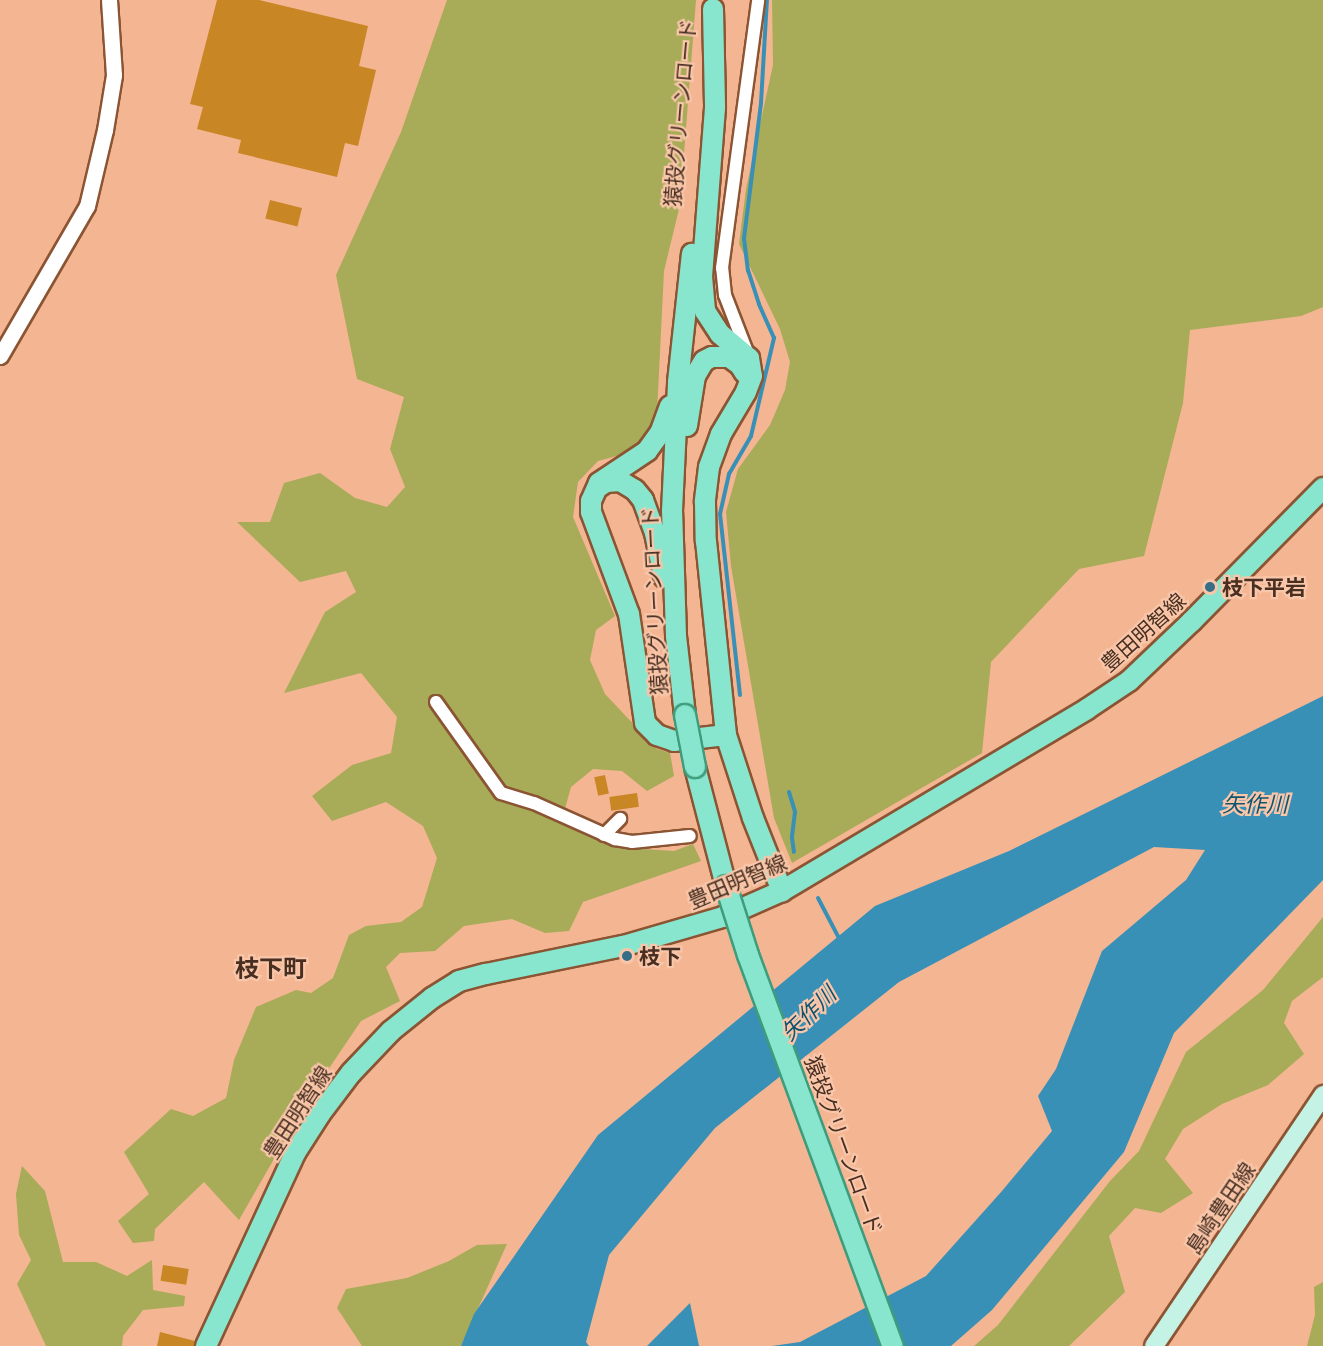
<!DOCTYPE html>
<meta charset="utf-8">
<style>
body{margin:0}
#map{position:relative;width:1323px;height:1346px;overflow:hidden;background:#f4b592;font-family:"Noto Sans","Noto Sans JP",sans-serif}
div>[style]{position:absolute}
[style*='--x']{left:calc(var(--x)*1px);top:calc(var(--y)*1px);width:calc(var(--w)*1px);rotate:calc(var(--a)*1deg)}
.green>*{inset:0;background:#a8ab57}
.water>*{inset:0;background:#3990b6}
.stream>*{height:4px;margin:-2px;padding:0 2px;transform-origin:2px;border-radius:2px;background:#3990b6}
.building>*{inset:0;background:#c98624;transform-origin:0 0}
.roads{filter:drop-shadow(2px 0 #8b5433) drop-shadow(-2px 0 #8b5433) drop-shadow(0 2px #8b5433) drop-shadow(0 -2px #8b5433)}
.minor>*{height:12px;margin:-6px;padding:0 6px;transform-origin:6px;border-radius:6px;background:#fff}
.tertiary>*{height:15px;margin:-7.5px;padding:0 7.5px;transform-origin:7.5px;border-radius:7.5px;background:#fff}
.secondary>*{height:18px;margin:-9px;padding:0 9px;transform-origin:9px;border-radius:9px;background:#c4f3e6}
.primary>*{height:20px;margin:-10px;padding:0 10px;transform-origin:10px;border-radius:10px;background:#88e6ce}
.bridges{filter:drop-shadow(2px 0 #3e9c7c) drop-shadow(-2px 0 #3e9c7c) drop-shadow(0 2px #3e9c7c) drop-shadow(0 -2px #3e9c7c)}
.primary-bridge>*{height:20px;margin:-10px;padding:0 10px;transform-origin:10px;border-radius:10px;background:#88e6ce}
.dots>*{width:16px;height:16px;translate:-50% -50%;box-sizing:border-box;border:3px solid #f9c6a9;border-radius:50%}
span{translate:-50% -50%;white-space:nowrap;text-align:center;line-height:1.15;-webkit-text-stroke:4.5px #f9c6a9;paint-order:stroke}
.street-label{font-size:21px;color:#482f21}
.poi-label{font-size:21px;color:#482f21;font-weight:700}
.left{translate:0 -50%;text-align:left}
.water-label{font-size:22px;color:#0e5470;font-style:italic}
.quarter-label{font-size:24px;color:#482f21;font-weight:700}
</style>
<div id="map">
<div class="green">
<div style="clip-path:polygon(447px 0,696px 0,680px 205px,664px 271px,657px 413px,651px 434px,635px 451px,598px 461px,578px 482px,573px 517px,615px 616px,596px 630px,590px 660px,605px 694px,657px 749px,670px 753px,674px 776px,647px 791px,622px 771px,593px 769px,571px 787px,561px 823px,613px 847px,674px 851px,693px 844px,701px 861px,583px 902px,569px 931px,545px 933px,512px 919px,464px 926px,435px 951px,400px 953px,386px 967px,400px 1001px,361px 1021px,309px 1098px,239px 1220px,204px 1182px,155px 1229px,154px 1241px,133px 1243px,118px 1221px,149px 1194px,124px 1152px,171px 1109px,193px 1116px,226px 1098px,234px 1060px,256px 1007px,296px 990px,311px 993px,333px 978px,349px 935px,366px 926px,401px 922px,422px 907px,437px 858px,423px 826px,386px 802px,332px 821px,312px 796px,352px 765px,391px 753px,397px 717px,361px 673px,284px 693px,325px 612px,356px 592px,346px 571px,300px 582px,237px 522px,270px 522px,284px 483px,320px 473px,355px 498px,387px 507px,405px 487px,390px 449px,404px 397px,357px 379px,336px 275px,401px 132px)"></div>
<div style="clip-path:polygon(772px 0,1323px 0,1323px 307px,1301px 316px,1190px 330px,1183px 403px,1144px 556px,1079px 569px,991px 662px,982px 753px,792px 863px,774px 818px,731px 566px,726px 512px,738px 469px,770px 425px,785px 390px,790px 362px,780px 329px,739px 244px,746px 189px,773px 65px)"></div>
<div style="clip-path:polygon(1323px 917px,1323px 977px,1292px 1001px,1284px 1023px,1304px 1054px,1268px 1085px,1222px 1104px,1183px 1129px,1165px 1159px,1193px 1193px,1161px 1213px,1135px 1208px,1109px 1236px,1125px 1292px,1069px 1346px,974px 1346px,998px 1325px,1110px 1181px,1139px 1151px,1186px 1052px,1263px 990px)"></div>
<div style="clip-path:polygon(22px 1166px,45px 1191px,63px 1262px,96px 1262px,127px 1276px,152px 1260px,153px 1290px,185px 1296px,184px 1306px,143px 1310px,123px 1336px,122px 1346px,46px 1346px,17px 1284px,31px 1260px,19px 1235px,16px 1194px)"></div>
<div style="clip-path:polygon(507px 1244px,461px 1346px,362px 1346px,337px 1308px,346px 1289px,407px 1278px,449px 1261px,477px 1245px)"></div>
<div style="clip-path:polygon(1323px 1282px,1323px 1346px,1307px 1346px,1315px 1315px,1314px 1287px)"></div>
</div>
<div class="water">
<div style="clip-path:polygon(1323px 696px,1323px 880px,1174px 1033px,1124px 1152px,992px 1310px,951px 1346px,772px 1346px,800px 1342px,926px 1276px,1002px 1191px,1052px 1131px,1038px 1096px,1056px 1069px,1102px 951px,1186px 880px,1205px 850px,1154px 847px,899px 982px,715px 1128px,609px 1255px,586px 1342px,589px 1346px,461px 1346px,474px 1314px,598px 1135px,875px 906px,1009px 851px)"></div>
<div style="clip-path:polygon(690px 1303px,699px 1346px,647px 1346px)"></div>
</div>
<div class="stream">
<div style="--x:740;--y:695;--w:182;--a:-96.3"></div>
<div style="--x:720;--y:514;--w:41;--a:-77.3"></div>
<div style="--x:729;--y:474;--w:44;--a:-59.9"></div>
<div style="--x:751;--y:436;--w:101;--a:-76.8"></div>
<div style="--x:774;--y:338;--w:37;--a:-114"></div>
<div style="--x:759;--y:304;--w:35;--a:-108"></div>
<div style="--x:748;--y:271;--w:33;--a:-97"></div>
<div style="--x:744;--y:238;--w:136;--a:-82.8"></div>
<div style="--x:761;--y:103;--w:103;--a:-86.7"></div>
<div style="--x:789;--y:792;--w:21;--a:73"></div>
<div style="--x:795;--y:812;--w:26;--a:97"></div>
<div style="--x:792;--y:838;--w:14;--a:82"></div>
<div style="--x:818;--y:898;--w:47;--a:62.4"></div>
</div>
<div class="building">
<div style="clip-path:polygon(217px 0,259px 0,368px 26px,359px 66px,376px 70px,358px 146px,345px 143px,337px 177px,238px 153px,241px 140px,197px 129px,203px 107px,190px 104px)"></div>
<div style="left:270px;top:200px;width:33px;height:19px;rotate:14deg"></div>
<div style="left:605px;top:775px;width:19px;height:11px;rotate:78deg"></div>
<div style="left:637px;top:793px;width:14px;height:28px;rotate:82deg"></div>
<div style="left:163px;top:1265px;width:26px;height:16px;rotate:9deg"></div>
<div style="clip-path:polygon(160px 1332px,195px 1341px,194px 1346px,157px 1346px)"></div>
</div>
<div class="roads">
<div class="minor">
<div style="--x:747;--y:352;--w:61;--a:-111.1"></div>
<div style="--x:725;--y:295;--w:27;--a:-96"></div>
<div style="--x:722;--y:268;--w:270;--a:-82.3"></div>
<div style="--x:436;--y:702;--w:112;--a:54.5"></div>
<div style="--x:501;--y:793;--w:34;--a:17"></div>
<div style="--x:534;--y:803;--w:89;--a:24"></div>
<div style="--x:615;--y:839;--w:17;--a:10"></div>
<div style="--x:632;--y:842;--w:58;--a:-5.9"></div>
<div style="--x:604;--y:835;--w:23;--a:-45"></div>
</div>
<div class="tertiary">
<div style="--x:0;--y:356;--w:173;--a:-59.9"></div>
<div style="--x:87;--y:206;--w:78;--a:-76.7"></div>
<div style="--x:105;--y:130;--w:56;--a:-80.7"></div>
<div style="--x:114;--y:75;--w:75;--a:-93.8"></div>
</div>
<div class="secondary">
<div style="--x:1154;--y:1346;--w:303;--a:-56"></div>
</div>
<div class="primary">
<div style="--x:713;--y:9;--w:99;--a:88.8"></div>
<div style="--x:715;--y:108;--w:169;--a:94.4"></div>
<div style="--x:702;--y:276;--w:35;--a:85"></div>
<div style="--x:705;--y:311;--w:27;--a:57"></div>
<div style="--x:720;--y:334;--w:38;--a:40"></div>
<div style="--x:749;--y:358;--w:18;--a:81"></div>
<div style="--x:752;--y:376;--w:17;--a:111"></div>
<div style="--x:746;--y:392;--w:49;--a:120.8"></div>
<div style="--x:721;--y:434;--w:35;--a:110"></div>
<div style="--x:709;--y:467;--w:35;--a:97"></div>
<div style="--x:705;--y:502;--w:39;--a:89"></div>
<div style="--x:706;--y:541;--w:195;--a:84.1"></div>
<div style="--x:726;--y:735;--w:87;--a:72"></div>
<div style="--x:753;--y:818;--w:79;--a:68.3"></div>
<div style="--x:670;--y:406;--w:29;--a:110"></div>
<div style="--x:660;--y:433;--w:22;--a:126"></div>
<div style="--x:647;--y:451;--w:58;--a:146.3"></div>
<div style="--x:599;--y:483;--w:20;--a:114"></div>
<div style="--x:591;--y:501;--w:11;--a:90"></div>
<div style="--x:591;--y:512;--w:109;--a:69.6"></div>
<div style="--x:629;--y:614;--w:110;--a:81.6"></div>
<div style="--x:645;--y:723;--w:17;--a:45"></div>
<div style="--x:657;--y:735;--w:18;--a:19"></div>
<div style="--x:674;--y:741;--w:52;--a:-6.6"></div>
<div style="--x:687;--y:426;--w:51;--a:-80.9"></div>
<div style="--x:695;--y:376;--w:17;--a:-59"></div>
<div style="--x:704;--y:361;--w:9;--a:-27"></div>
<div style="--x:712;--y:357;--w:17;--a:0"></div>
<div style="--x:729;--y:357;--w:14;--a:36"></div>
<div style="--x:740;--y:365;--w:9;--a:58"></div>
<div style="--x:600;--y:486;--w:7;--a:-34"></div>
<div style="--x:606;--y:482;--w:14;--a:-4"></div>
<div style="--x:620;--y:481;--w:17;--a:31"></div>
<div style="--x:635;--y:490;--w:13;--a:51"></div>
<div style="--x:643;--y:500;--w:35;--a:70"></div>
<div style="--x:655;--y:533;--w:45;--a:78.4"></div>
<div style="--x:685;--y:715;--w:80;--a:-96.5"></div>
<div style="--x:676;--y:636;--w:125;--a:-91.8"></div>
<div style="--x:672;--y:511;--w:129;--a:-87.3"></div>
<div style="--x:678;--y:382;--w:129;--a:-83.8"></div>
<div style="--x:695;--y:767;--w:123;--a:75.4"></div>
<div style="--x:206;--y:1346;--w:213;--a:-65.2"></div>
<div style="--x:295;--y:1153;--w:46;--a:-57.3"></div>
<div style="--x:320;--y:1114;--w:51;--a:-52.9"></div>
<div style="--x:351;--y:1073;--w:58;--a:-46.4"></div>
<div style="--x:391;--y:1031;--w:53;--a:-38.8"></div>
<div style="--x:432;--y:998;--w:32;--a:-32"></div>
<div style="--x:459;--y:981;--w:28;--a:-15"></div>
<div style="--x:486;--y:974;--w:140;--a:-11.6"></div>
<div style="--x:623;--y:946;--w:104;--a:-16.2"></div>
<div style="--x:723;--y:917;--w:64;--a:-23.8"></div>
<div style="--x:782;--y:891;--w:355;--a:-30.8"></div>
<div style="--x:1087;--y:709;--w:50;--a:-33.7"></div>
<div style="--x:1129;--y:681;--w:87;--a:-43.6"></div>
<div style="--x:1192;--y:621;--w:187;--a:-45.4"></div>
</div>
</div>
<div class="bridges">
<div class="primary-bridge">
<div style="--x:685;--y:715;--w:53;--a:79.1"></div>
<div style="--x:726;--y:886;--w:72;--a:72.3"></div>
<div style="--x:748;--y:955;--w:417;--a:69.7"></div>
</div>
</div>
<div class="dots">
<div style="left:1210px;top:587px;background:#366e88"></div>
<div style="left:627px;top:956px;background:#366e88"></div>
</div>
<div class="street-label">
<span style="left:680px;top:113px;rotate:-85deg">猿投グリーンロード</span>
<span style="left:654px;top:601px;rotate:-93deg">猿投グリーンロード</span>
<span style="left:1143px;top:632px;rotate:-42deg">豊田明智線</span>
<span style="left:737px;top:881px;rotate:-23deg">豊田明智線</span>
<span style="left:297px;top:1112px;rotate:-57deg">豊田明智線</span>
<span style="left:844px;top:1145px;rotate:70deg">猿投グリーンロード</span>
<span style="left:1220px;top:1208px;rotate:-56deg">島崎豊田線</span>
</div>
<div class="poi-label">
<span class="left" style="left:1222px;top:587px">枝下平岩</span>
<span class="left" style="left:639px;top:956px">枝下</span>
</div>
<div class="water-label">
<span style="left:1255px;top:804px">矢作川</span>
<span style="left:808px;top:1013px;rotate:-44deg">矢作川</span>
</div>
<div class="quarter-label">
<span style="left:271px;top:968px">枝下町</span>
</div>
</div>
